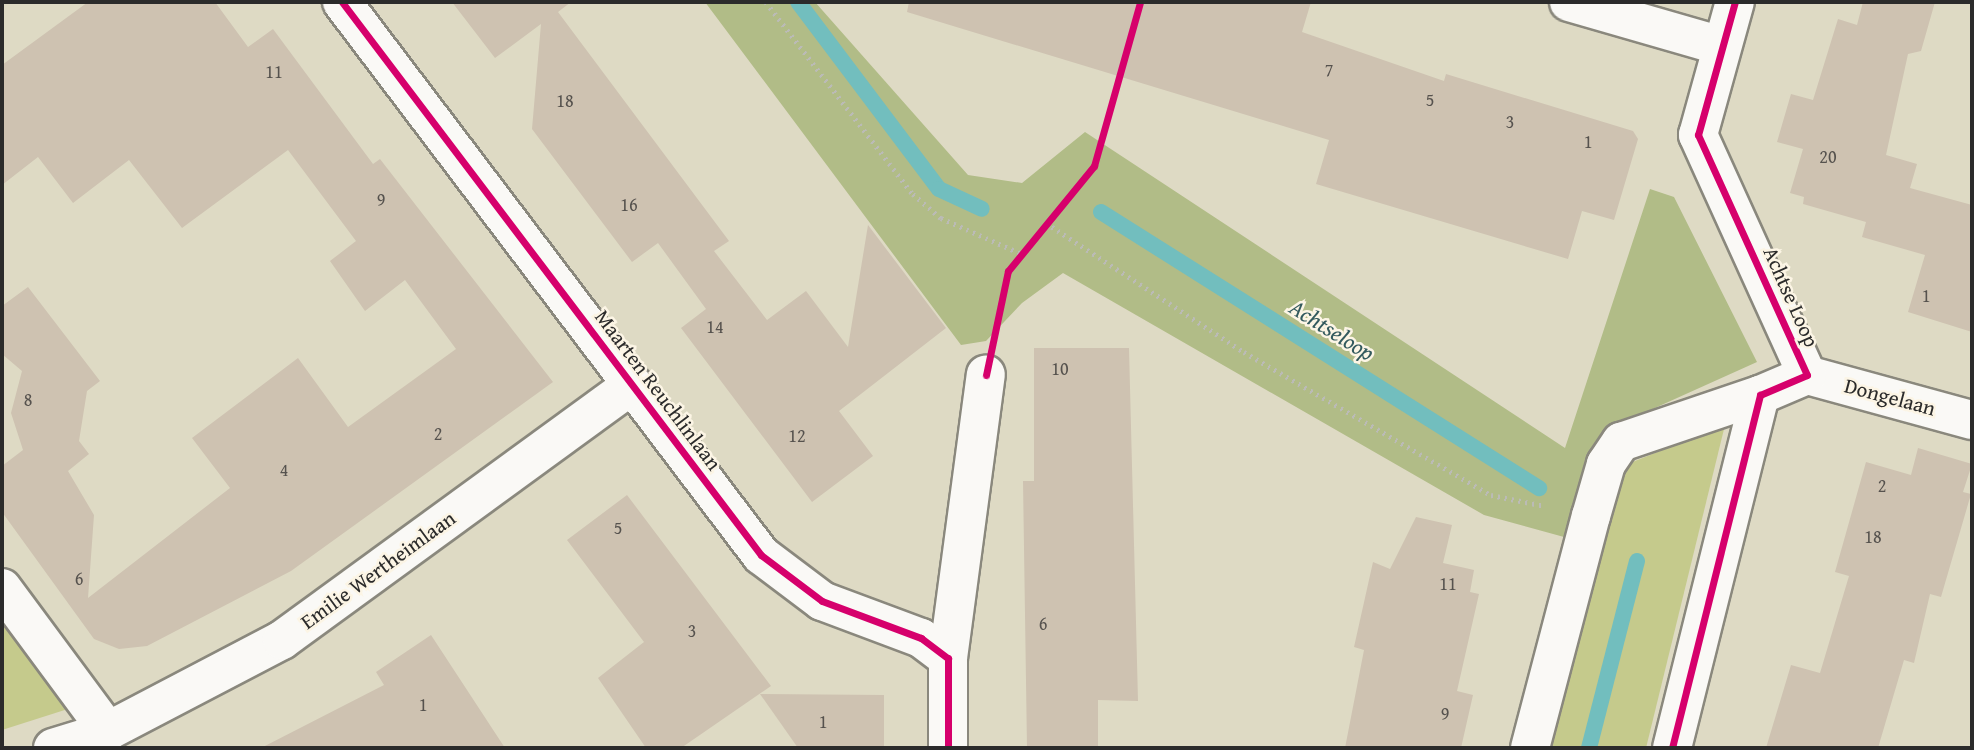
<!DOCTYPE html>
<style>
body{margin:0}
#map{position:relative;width:1974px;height:750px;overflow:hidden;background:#dedac4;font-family:"Gentium Book Plus",serif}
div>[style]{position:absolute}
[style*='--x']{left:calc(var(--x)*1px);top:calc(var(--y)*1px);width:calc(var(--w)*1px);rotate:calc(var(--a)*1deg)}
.green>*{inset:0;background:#c5ca8c}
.forest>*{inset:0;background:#b1bc87}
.stream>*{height:16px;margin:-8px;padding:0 8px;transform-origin:8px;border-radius:8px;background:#72bebe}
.building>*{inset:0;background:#cec2b1}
.path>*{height:4.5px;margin-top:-2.25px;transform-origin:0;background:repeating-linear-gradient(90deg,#bbbbb6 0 2px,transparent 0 7px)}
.roads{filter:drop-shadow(2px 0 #8a887d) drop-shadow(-2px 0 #8a887d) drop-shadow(0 2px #8a887d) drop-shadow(0 -2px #8a887d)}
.minor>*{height:38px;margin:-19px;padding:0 19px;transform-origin:19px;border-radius:19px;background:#faf9f6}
.cycleway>*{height:7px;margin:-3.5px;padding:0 3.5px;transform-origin:3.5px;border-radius:3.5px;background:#d6006c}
span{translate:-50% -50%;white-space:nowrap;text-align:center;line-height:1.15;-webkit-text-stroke:5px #fcf5e5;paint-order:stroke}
.number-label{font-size:18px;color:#56524e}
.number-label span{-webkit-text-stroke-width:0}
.street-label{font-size:21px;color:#2b2b2b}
.water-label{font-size:23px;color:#335a5e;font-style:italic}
.frame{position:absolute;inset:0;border:4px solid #2b2b2b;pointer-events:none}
</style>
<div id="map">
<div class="green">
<div style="clip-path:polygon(1725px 425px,1646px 748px,1548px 748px,1620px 467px)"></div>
<div style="clip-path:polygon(2px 621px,71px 708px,2px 730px)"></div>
</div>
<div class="forest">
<div style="clip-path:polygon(705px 2px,815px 2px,968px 175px,1022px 183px,1085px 132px,1565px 448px,1650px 189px,1674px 197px,1757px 362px,1606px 430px,1586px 457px,1564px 537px,1484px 515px,1063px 273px,1022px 303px,986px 341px,961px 345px)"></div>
</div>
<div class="stream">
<div style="--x:798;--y:2;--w:234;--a:53"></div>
<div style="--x:939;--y:189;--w:47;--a:24.9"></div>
<div style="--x:1101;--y:212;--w:518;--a:32.22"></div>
<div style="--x:1589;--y:748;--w:193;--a:-75.6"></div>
</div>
<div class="building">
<div style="clip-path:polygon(88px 2px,215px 2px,248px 47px,273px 29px,373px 164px,380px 159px,553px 382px,291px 571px,147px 646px,119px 649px,94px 639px,2px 512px,2px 466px,23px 450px,11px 413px,22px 371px,2px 354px,2px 306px,28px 287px,100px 381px,87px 391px,79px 441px,89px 454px,68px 471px,94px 515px,88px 598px,230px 488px,192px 438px,298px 358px,348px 427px,456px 349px,405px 280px,365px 311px,330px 261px,356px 241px,288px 150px,182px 228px,129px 160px,73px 203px,38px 157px,2px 185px,2px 65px)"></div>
<div style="clip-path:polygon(452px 2px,571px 2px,558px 12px,729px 241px,714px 251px,767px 320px,806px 291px,848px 347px,868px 225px,946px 328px,839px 411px,873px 456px,812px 502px,681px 328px,706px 309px,658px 243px,632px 262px,532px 129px,541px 24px,495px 58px)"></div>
<div style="clip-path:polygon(909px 2px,1311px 2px,1302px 32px,1444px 81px,1446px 74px,1633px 131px,1638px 139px,1614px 220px,1582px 211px,1568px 259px,1316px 184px,1329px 140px,907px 12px)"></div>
<div style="clip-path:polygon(1863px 2px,1935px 2px,1921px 51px,1908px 54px,1886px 155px,1917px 164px,1910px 188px,1972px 205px,1972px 332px,1908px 312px,1925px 255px,1862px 237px,1866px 222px,1803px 204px,1804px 197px,1790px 193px,1803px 149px,1777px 142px,1791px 94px,1813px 100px,1838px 19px,1857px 25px)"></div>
<div style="clip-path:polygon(1034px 348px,1129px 348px,1138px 701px,1098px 700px,1098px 748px,1027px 748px,1023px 481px,1034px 481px)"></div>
<div style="clip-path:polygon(1918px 448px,1972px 464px,1963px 492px,1971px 494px,1941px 597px,1930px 594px,1914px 663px,1904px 660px,1878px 748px,1766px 748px,1791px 665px,1820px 673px,1849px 576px,1835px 572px,1866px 462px,1911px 475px)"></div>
<div style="clip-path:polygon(627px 495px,771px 686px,681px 748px,646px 748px,598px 678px,644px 642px,567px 540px)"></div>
<div style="clip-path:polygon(1416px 517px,1452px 525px,1443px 563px,1474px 570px,1470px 592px,1479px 594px,1457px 691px,1473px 695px,1461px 748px,1345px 748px,1364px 650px,1354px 647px,1373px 562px,1390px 569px)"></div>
<div style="clip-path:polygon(431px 635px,505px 748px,261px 748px,384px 685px,376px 672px)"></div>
<div style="clip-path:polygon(760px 694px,884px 695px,884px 748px,798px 748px)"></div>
</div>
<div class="path">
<div style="--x:766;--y:2;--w:242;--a:52.6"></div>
<div style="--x:913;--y:194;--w:37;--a:41"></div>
<div style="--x:941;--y:218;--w:86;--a:23.9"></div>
<div style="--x:1046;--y:223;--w:236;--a:33.1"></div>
<div style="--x:1244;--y:352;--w:285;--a:30.1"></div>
<div style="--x:1491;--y:495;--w:55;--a:11.5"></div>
</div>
<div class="roads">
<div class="minor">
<div style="--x:342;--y:2;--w:694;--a:52.85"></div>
<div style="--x:761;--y:555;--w:76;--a:37"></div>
<div style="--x:822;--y:601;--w:106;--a:20.5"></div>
<div style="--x:921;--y:638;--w:34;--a:37"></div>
<div style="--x:948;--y:658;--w:90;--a:90"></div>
<div style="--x:1569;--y:2;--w:158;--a:16.1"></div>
<div style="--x:1807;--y:375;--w:171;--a:15.3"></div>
<div style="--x:2;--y:588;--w:178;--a:53.5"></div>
<div style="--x:948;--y:658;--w:286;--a:-82.4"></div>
<div style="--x:53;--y:748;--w:58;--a:-17.2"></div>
<div style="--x:108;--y:731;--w:196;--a:-27.6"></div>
<div style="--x:282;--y:640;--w:434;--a:-36.1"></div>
<div style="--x:1530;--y:748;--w:240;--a:-75.3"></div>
<div style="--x:1591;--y:516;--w:54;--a:-73.9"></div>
<div style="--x:1606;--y:464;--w:27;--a:-56"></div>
<div style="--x:1621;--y:442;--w:147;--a:-18.7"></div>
<div style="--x:1672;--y:748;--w:364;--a:-76"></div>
<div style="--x:1760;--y:395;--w:51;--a:-23.1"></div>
<div style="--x:1807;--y:375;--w:264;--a:-114.4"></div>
<div style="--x:1698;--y:135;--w:138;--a:-74.5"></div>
</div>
</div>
<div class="cycleway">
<div style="--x:342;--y:2;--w:694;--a:52.85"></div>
<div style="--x:761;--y:555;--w:76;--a:37"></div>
<div style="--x:822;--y:601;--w:106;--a:20.5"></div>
<div style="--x:921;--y:638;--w:34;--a:37"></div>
<div style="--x:948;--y:658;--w:90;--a:90"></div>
<div style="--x:986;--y:375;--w:106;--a:-78.1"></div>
<div style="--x:1008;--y:271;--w:136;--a:-50.7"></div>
<div style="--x:1094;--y:166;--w:170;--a:-74.3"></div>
<div style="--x:1672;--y:748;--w:364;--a:-76"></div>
<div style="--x:1760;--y:395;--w:51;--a:-23.1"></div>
<div style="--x:1807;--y:375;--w:264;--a:-114.4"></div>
<div style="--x:1698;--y:135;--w:138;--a:-74.5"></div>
</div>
<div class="number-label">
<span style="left:1329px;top:70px">7</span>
<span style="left:274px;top:72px">11</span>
<span style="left:1430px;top:100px">5</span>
<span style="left:565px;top:101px">18</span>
<span style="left:1510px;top:122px">3</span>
<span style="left:1588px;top:142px">1</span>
<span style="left:1828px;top:157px">20</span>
<span style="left:381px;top:200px">9</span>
<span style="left:629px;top:205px">16</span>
<span style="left:1926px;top:296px">1</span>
<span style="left:715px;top:327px">14</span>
<span style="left:1060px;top:369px">10</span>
<span style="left:28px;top:400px">8</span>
<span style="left:438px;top:434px">2</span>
<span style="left:797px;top:436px">12</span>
<span style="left:284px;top:470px">4</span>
<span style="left:1882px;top:486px">2</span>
<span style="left:618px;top:528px">5</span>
<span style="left:1873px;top:537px">18</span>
<span style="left:79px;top:579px">6</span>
<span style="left:1448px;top:584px">11</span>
<span style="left:1043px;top:624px">6</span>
<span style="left:692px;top:631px">3</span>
<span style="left:423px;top:705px">1</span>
<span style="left:1445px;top:714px">9</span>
<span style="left:823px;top:722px">1</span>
</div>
<div class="street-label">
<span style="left:1791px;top:297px;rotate:66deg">Achtse Loop</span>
<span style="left:658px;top:390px;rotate:53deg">Maarten Reuchlinlaan</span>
<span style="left:1890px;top:397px;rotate:15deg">Dongelaan</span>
<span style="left:378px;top:570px;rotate:-36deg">Emilie Wertheimlaan</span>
</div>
<div class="water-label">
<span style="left:1332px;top:330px;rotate:32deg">Achtseloop</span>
</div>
<div class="frame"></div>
</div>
